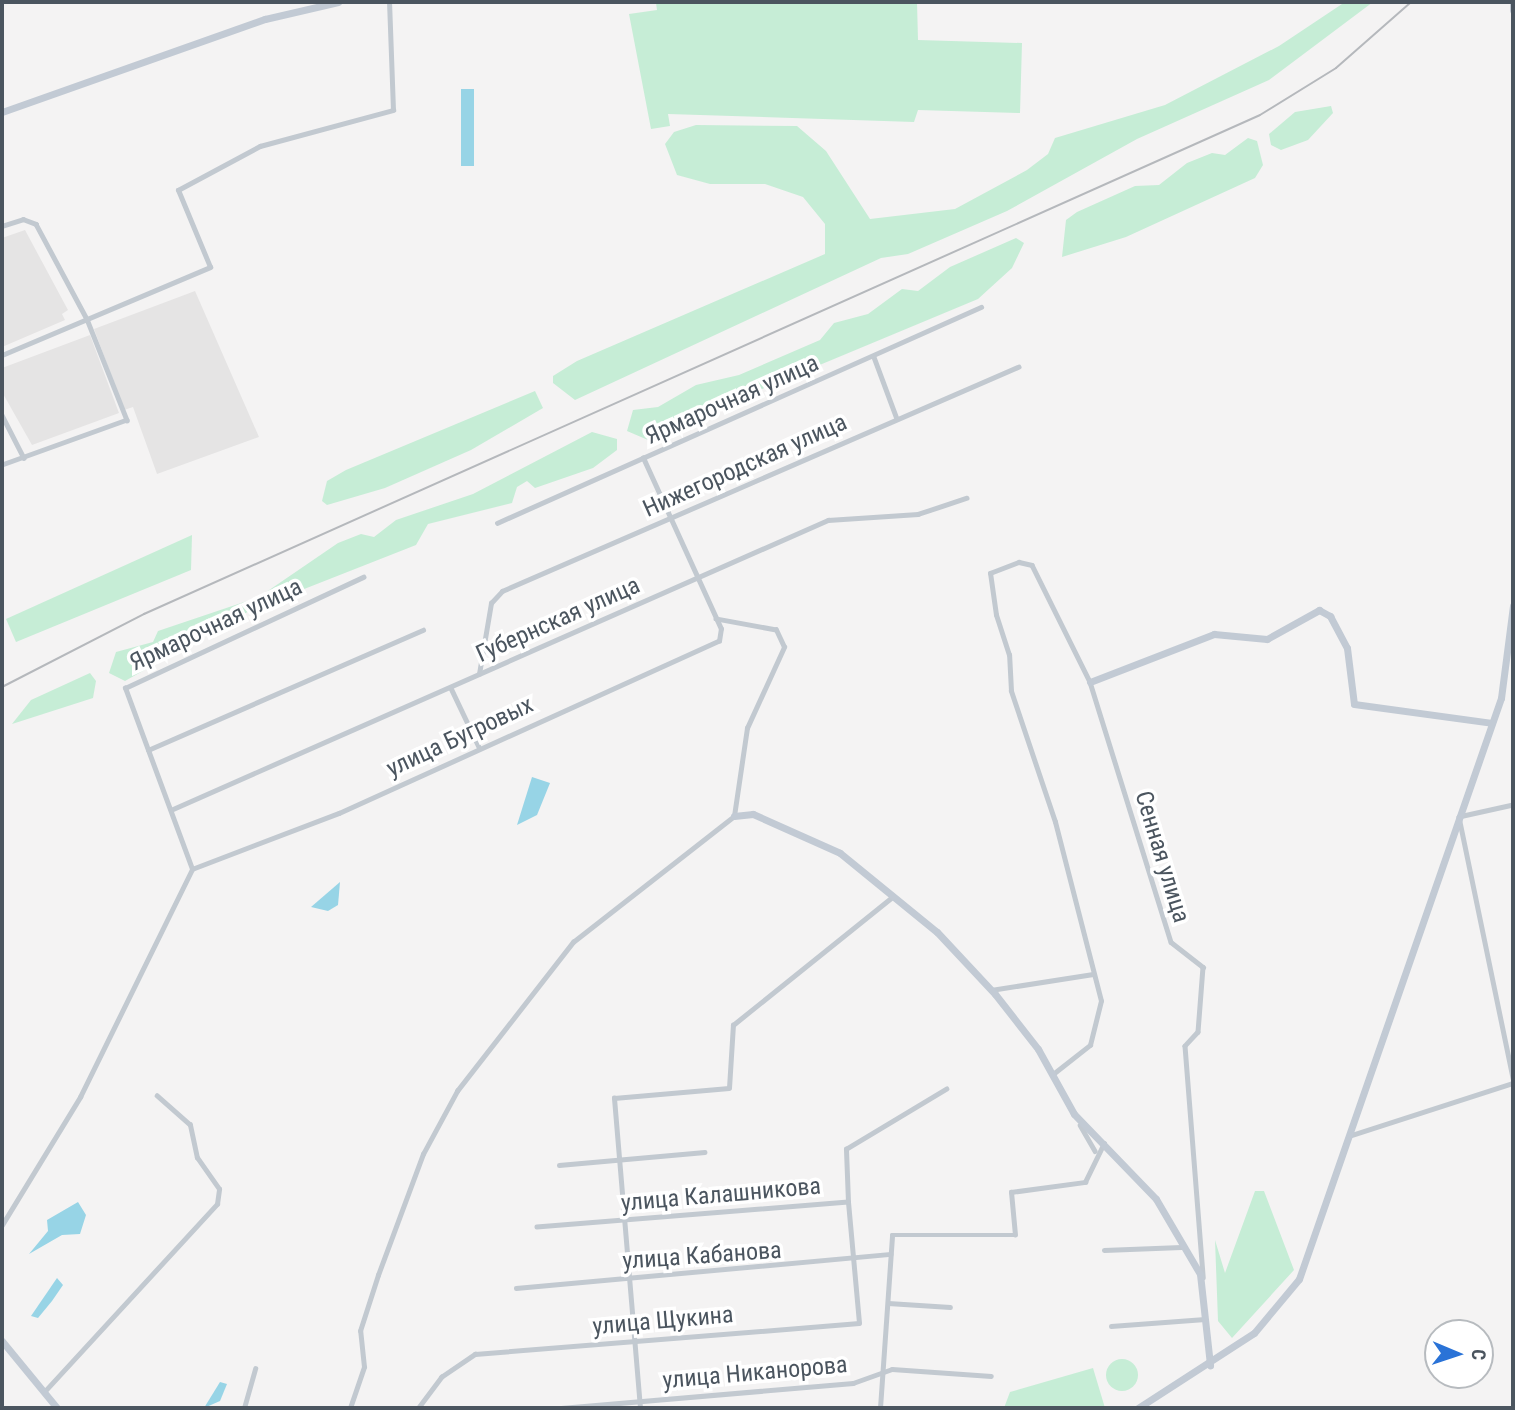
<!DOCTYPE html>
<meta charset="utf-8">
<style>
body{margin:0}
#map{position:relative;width:1515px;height:1410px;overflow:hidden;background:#f4f3f3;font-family:"Roboto Condensed",sans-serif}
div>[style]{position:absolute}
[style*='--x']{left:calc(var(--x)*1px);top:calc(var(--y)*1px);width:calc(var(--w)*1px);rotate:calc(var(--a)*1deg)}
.education>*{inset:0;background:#e5e4e4}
.green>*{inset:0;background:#c6edd6}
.round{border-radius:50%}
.water>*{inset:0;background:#97d4e6;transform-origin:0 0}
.street>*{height:4.5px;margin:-2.25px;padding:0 2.25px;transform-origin:2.25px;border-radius:2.25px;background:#c2c9d0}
.secondary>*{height:7px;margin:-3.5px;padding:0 3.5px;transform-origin:3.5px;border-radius:3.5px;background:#c2cad4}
.rail>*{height:2px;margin:-1px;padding:0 1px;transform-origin:1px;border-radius:1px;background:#b5b8bc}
span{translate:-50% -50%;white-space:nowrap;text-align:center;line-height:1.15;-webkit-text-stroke:7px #fff;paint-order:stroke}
.street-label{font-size:24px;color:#4b555f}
.frame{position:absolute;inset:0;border:4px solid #4b555f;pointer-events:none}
.north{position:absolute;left:1424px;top:1319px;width:70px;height:70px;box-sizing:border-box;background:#fff;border:2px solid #b7bbbf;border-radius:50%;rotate:92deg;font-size:19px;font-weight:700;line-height:28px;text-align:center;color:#4b555f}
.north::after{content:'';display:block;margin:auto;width:24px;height:32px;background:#2a73d7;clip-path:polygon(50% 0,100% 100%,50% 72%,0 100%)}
</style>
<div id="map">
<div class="education">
<div style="clip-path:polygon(25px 230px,68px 310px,62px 314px,65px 320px,2px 347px,2px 238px)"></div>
<div style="clip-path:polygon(195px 291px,259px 437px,157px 474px,133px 407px,124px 410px,94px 329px)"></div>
<div style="clip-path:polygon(90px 335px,119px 413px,32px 445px,2px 392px,2px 368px)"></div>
</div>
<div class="green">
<div style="clip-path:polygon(663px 2px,917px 2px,918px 40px,1022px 43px,1020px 113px,918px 110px,914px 122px,668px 114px,670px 126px,651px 129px,629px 14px,657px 10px,656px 3px)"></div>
<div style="clip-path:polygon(1345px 2px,1373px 2px,1269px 80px,1137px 139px,1007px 211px,908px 254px,881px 258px,575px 400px,553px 383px,553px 376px,577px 361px,825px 254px,825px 224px,803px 197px,765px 184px,710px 184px,677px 175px,665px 144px,674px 132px,696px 125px,797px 126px,826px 151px,870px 219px,955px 209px,1027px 170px,1048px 154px,1055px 138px,1165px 105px,1279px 46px)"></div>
<div style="clip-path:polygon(1331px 106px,1333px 113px,1308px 140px,1281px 150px,1271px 145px,1269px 134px,1295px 112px)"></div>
<div style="clip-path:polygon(1248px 138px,1257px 141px,1263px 165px,1255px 178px,1126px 237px,1062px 257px,1066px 220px,1077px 212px,1135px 186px,1159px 185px,1187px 163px,1212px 153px,1225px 155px)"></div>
<div style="clip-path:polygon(1016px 238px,1024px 243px,1012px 268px,978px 299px,738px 399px,675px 433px,648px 440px,627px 431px,633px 410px,658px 407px,696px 385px,739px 375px,820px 340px,834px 323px,868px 314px,902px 289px,918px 291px,950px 267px)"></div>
<div style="clip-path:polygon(535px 391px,543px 408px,471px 450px,385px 488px,327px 505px,322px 501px,327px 481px,346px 470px)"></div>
<div style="clip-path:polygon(592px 432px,617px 439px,617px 450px,593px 468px,535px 488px,527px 481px,517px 487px,512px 503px,428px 524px,416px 545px,251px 610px,125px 681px,109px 673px,116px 652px,153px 642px,158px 631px,259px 597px,338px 543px,361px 534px,374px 537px,396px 520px,473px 494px)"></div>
<div style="clip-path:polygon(192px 535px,191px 570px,16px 642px,6px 619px)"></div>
<div style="clip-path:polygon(90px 673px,96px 681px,93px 698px,12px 724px,31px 700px)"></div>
<div style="clip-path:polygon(1255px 1191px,1264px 1191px,1294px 1270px,1232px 1338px,1218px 1321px,1215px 1240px,1225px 1273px)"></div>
<div class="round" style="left:1106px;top:1359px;width:32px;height:32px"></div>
<div style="clip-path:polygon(1093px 1368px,1105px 1408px,1004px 1408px,1010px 1392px)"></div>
</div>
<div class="water">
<div style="left:474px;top:89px;width:77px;height:13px;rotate:90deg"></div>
<div style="clip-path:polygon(532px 777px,550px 783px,537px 815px,517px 825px)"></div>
<div style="clip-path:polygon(340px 882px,338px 905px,328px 911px,311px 907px)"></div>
<div style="clip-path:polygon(78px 1202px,86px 1215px,80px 1234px,62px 1235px,29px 1254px,48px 1231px,47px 1220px)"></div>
<div style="clip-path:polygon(57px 1278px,63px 1285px,52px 1301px,38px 1318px,31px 1316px)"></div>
<div style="clip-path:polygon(220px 1382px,227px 1384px,220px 1401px,204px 1408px)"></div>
</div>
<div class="street">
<div style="--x:2;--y:226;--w:22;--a:-18"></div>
<div style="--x:23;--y:219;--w:14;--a:21"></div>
<div style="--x:36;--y:224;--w:108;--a:61.8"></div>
<div style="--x:87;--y:319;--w:109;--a:68.4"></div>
<div style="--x:127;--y:420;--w:133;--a:160.2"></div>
<div style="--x:2;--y:355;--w:226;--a:-22.9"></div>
<div style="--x:210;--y:267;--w:83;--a:-112.6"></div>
<div style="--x:178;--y:190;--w:93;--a:-28.2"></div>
<div style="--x:260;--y:146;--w:138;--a:-15.1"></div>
<div style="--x:393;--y:110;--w:108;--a:-92.1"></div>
<div style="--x:874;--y:357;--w:66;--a:69.6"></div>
<div style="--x:2;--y:415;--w:48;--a:62.9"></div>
<div style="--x:497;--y:523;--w:530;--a:-24.05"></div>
<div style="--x:479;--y:674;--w:72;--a:-80.4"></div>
<div style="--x:491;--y:603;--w:16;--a:-47"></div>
<div style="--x:502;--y:591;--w:563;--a:-23.47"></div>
<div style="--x:451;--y:688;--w:65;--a:64.6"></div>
<div style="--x:148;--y:750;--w:300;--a:-23.6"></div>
<div style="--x:1513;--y:805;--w:55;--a:167.5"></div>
<div style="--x:1459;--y:817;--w:267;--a:78.3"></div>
<div style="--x:173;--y:809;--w:716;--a:-23.81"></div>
<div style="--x:828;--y:520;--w:90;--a:-3.8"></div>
<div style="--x:918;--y:514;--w:51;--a:-18.4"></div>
<div style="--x:192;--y:869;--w:157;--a:-20.9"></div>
<div style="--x:339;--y:813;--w:417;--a:-24.4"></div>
<div style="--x:719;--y:641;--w:12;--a:-81"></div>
<div style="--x:721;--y:629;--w:188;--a:-114.5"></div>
<div style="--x:991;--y:990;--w:103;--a:-8.9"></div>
<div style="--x:1053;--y:1074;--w:47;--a:-38.1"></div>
<div style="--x:1090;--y:1045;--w:45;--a:-76"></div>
<div style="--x:1101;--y:1001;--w:185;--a:-104.4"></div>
<div style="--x:1055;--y:822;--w:138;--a:-108.6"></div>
<div style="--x:1011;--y:691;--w:36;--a:-93"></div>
<div style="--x:1009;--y:655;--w:42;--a:-108"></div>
<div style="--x:996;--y:615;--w:42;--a:-98.1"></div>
<div style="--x:990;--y:573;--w:31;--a:-21"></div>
<div style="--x:1019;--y:562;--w:13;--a:13"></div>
<div style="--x:1032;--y:565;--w:131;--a:63.6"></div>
<div style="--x:1090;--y:682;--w:272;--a:72.7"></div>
<div style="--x:1171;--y:942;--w:41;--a:38"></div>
<div style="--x:1203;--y:967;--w:65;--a:94.4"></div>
<div style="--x:1198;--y:1032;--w:19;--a:133"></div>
<div style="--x:1185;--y:1046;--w:232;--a:85.5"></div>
<div style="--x:1080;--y:1125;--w:30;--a:60"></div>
<div style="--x:1349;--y:1136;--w:172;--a:-17.9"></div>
<div style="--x:559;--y:1165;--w:146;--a:-5.1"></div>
<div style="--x:848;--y:1202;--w:53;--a:-92.2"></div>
<div style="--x:846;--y:1149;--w:117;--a:-31"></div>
<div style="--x:2;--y:1225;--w:150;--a:-58.6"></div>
<div style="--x:80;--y:1097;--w:254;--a:-63.8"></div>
<div style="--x:192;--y:869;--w:193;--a:-110.3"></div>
<div style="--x:125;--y:688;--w:263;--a:-25"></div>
<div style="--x:1104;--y:1250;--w:77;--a:-2.2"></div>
<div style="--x:516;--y:1288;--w:376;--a:-5.2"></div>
<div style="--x:888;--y:1303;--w:62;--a:3.7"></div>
<div style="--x:1111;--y:1326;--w:94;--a:-4.3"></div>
<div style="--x:45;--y:1391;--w:254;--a:-47.4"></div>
<div style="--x:217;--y:1204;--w:15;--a:-82"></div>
<div style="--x:219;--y:1189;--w:38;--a:-125"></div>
<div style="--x:197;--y:1158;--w:34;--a:-102"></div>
<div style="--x:190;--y:1125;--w:44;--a:-138.7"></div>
<div style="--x:244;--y:1408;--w:41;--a:-74.2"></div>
<div style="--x:350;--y:1408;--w:43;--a:-71.1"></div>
<div style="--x:364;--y:1367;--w:36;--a:-96"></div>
<div style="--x:360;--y:1331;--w:59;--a:-72.2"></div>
<div style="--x:378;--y:1275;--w:129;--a:-69.6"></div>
<div style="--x:423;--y:1154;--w:72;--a:-61.6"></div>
<div style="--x:457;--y:1091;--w:189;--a:-52.1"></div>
<div style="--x:573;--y:942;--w:204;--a:-38"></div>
<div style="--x:734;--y:816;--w:89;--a:-81.6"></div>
<div style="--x:747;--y:728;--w:89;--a:-65.4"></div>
<div style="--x:784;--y:647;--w:19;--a:-115"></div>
<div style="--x:776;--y:630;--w:61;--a:-169.6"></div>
<div style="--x:418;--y:1408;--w:39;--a:-53"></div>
<div style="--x:441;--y:1377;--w:41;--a:-34.1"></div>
<div style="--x:475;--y:1354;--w:385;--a:-4.6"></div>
<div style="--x:859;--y:1323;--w:121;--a:-95.2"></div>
<div style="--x:848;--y:1202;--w:312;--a:175.4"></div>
<div style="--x:561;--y:1408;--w:293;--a:-4.9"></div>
<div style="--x:853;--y:1383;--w:41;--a:-19.7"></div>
<div style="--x:892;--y:1369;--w:99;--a:4"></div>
<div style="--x:640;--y:1408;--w:311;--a:-94.8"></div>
<div style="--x:614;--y:1098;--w:115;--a:-5"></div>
<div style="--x:729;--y:1088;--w:63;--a:-86.4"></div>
<div style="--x:733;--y:1025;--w:203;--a:-38.8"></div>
<div style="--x:880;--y:1408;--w:173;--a:-86"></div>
<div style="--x:892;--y:1235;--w:123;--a:0"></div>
<div style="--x:1015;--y:1235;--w:43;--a:-95.3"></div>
<div style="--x:1011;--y:1192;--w:75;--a:-7.7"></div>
<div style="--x:1085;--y:1182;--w:43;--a:-64"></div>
</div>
<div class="secondary">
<div style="--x:1513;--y:2;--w:8;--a:90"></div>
<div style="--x:2;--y:112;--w:279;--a:-19.5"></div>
<div style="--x:265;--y:19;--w:75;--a:-13.1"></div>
<div style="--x:1090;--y:682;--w:133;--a:-21.2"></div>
<div style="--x:1214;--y:634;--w:53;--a:5.4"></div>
<div style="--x:1267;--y:639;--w:60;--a:-29.1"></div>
<div style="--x:1319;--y:610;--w:13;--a:29"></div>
<div style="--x:1330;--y:616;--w:36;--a:62"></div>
<div style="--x:1347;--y:648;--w:56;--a:82.9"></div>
<div style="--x:1354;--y:704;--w:139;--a:7.8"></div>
<div style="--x:734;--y:816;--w:19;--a:-6"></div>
<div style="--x:753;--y:814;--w:95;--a:24.1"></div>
<div style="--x:840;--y:853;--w:125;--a:39.2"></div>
<div style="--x:937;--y:932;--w:85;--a:46.9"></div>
<div style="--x:995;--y:994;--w:70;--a:52"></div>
<div style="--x:1038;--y:1049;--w:74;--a:61"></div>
<div style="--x:1074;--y:1114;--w:118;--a:46"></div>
<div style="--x:1156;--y:1199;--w:87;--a:59.6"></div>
<div style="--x:1200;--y:1274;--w:92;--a:83.7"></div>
<div style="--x:2;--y:1341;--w:87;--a:50.6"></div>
<div style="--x:1138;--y:1408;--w:138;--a:-32.9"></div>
<div style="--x:1254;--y:1333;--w:70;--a:-50.2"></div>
<div style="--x:1299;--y:1279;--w:615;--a:-70.83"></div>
<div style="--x:1501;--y:698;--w:93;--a:-82.6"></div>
</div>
<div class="rail">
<div style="--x:2;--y:687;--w:160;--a:-27.2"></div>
<div style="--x:144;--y:614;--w:1222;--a:-24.09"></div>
<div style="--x:1260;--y:115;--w:89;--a:-31.7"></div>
<div style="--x:1336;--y:68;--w:100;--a:-41.3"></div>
</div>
<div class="street-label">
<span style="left:732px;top:400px;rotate:-24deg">Ярмарочная улица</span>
<span style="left:745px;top:466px;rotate:-24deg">Нижегородская улица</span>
<span style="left:558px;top:620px;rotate:-24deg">Губернская улица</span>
<span style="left:216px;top:625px;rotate:-25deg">Ярмарочная улица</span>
<span style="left:460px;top:737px;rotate:-25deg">улица Бугровых</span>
<span style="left:1162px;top:857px;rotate:73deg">Сенная улица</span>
<span style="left:721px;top:1195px;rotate:-5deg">улица Калашникова</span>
<span style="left:702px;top:1256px;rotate:-4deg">улица Кабанова</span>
<span style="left:663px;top:1321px;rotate:-5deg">улица Щукина</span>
<span style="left:755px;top:1373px;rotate:-5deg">улица Никанорова</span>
</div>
<div class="frame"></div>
<div class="north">С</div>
</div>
